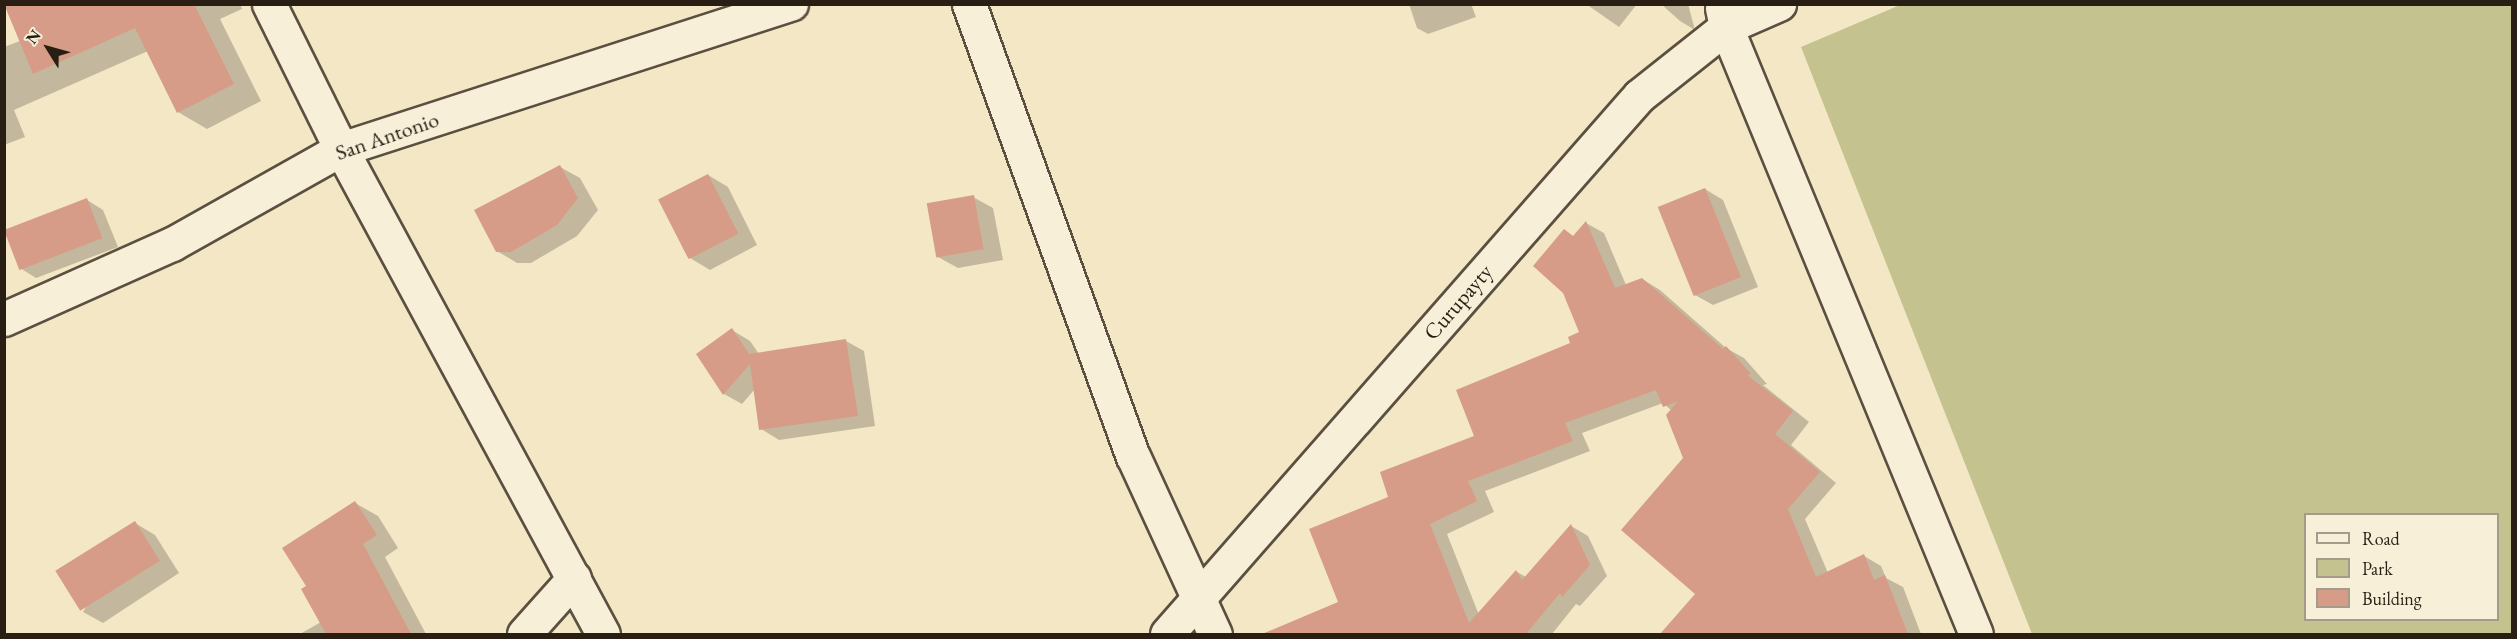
<!DOCTYPE html>
<style>
body{margin:0}
#map{position:relative;width:2517px;height:639px;overflow:hidden;background:#f4e7c5;font-family:"EB Garamond",serif}
div>[style]{position:absolute}
[style*='--x']{left:calc(var(--x)*1px);top:calc(var(--y)*1px);width:calc(var(--w)*1px);rotate:calc(var(--a)*1deg)}
.green>*{inset:0;background:#c4c38f}
.shadow>*{inset:0;background:#0003}
.building>*{inset:0;background:#d69c87;transform-origin:0 0}
.roads{filter:drop-shadow(2px 0 #5b5040) drop-shadow(-2px 0 #5b5040) drop-shadow(0 2px #5b5040) drop-shadow(0 -2px #5b5040)}
.minor>*{height:33px;margin:-16.5px;padding:0 16.5px;transform-origin:16.5px;border-radius:16.5px;background:#f8efd9}
span{translate:-50% -50%;white-space:nowrap;text-align:center;line-height:1.15;-webkit-text-stroke:4.5px #f8efd9;paint-order:stroke}
.street-label{font-size:22px;color:#281e14}
.frame{position:absolute;inset:0;border:6px solid #281e14;pointer-events:none}
.legend{position:absolute;left:2304px;top:513px;width:195px;height:108px;box-sizing:border-box;background:#f8efd9;border:2px solid #a59b8a;margin:0;padding:8px 10px;list-style:none;font-size:18px;color:#281e14}
.legend li{display:flex;align-items:center;gap:12px;height:30px}
.legend b{width:30px;border:2px solid #a59b8a}
.north{position:absolute;left:18px;top:18px;width:60px;height:60px;-webkit-text-stroke:4px #f8efd9;paint-order:stroke;rotate:307deg;font-size:16px;font-weight:700;line-height:24px;text-align:center;color:#281e14}
.north::after{content:'';display:block;margin:auto;width:21px;height:27px;background:#281e14;clip-path:polygon(50% 0,100% 100%,50% 72%,0 100%)}
</style>
<div id="map">
<div class="green">
<div style="clip-path:polygon(evenodd,1900px 5px,2512px 5px,2512px 634px,2032px 634px,1801px 47px,1900px 5px,2306px 514px,2498px 514px,2498px 620px,2306px 620px,2306px 514px)"></div>
</div>
<div class="shadow">
<div style="clip-path:polygon(5px 4px,240px 4px,242px 9px,220px 19px,261px 101px,207px 129px,178px 112px,148px 51px,14px 110px,25px 137px,4px 145px,4px 47px,20px 41px)"></div>
<div style="clip-path:polygon(1409px 4px,1471px 4px,1476px 17px,1428px 34px,1417px 28px)"></div>
<div style="clip-path:polygon(1586px 4px,1637px 4px,1619px 27px)"></div>
<div style="clip-path:polygon(1661px 4px,1688px 4px,1695px 30px,1680px 21px)"></div>
<div style="clip-path:polygon(560px 167px,580px 178px,598px 210px,577px 236px,531px 263px,517px 263px,497px 251px)"></div>
<div style="clip-path:polygon(708px 175px,728px 187px,757px 245px,710px 270px,690px 258px)"></div>
<div style="clip-path:polygon(1705px 189px,1723px 200px,1758px 287px,1713px 305px,1695px 295px)"></div>
<div style="clip-path:polygon(973px 197px,993px 208px,1003px 260px,958px 268px,938px 257px)"></div>
<div style="clip-path:polygon(87px 200px,103px 210px,118px 247px,36px 278px,20px 268px)"></div>
<div style="clip-path:polygon(1586px 223px,1604px 233px,1626px 285px,1642px 279px,1660px 290px,1726px 348px,1744px 358px,1767px 384px,1763px 385px,1809px 422px,1791px 445px,1836px 483px,1805px 519px,1828px 573px,1864px 556px,1881px 566px,1886px 578px,1903px 587px,1921px 634px,1662px 634px,1697px 594px,1685px 458px,1672px 411px,1663px 403px,1582px 433px,1590px 451px,1485px 491px,1494px 512px,1447px 534px,1479px 615px,1517px 572px,1526px 577px,1571px 526px,1588px 536px,1607px 576px,1580px 606px,1576px 604px,1552px 634px,1299px 634px,1323px 625px,1340px 603px,1390px 498px,1476px 437px,1581px 333px,1565px 231px,1574px 237px)"></div>
<div style="clip-path:polygon(732px 330px,750px 341px,759px 354px,846px 341px,864px 351px,875px 426px,779px 440px,761px 429px,755px 389px,742px 404px,724px 394px)"></div>
<div style="clip-path:polygon(355px 503px,378px 516px,398px 548px,385px 557px,426px 634px,300px 634px,321px 622px,308px 587px)"></div>
<div style="clip-path:polygon(135px 523px,155px 535px,179px 573px,103px 623px,83px 612px)"></div>
</div>
<div class="building">
<div style="clip-path:polygon(4px 4px,194px 4px,234px 84px,177px 113px,135px 28px,33px 74px)"></div>
<div style="clip-path:polygon(560px 165px,578px 198px,557px 225px,511px 252px,496px 252px,474px 210px)"></div>
<div style="left:708px;top:174px;width:67px;height:56px;rotate:63deg"></div>
<div style="left:1705px;top:188px;width:96px;height:51px;rotate:68deg"></div>
<div style="left:974px;top:195px;width:55px;height:48px;rotate:80deg"></div>
<div style="left:87px;top:198px;width:43px;height:89px;rotate:69deg"></div>
<div style="clip-path:polygon(1586px 221px,1615px 288px,1642px 278px,1723px 349px,1726px 346px,1751px 374px,1747px 375px,1793px 411px,1775px 434px,1820px 472px,1788px 509px,1816px 577px,1864px 554px,1874px 580px,1885px 575px,1908px 634px,1660px 634px,1695px 594px,1621px 530px,1683px 458px,1666px 415px,1678px 401px,1663px 407px,1656px 390px,1565px 423px,1573px 441px,1468px 481px,1477px 501px,1430px 524px,1469px 623px,1516px 570px,1522px 580px,1571px 524px,1590px 565px,1562px 597px,1560px 593px,1526px 634px,1262px 634px,1338px 602px,1309px 529px,1388px 497px,1380px 472px,1474px 436px,1456px 390px,1570px 343px,1568px 337px,1579px 332px,1563px 293px,1533px 266px,1564px 229px,1573px 236px)"></div>
<div style="clip-path:polygon(732px 328px,749px 354px,846px 339px,858px 416px,759px 430px,750px 364px,723px 395px,696px 354px)"></div>
<div style="clip-path:polygon(355px 501px,377px 535px,363px 544px,411px 634px,326px 634px,301px 589px,306px 586px,282px 548px)"></div>
<div style="left:135px;top:521px;width:47px;height:94px;rotate:58deg"></div>
</div>
<div class="roads">
<div class="minor">
<div style="--x:269;--y:4;--w:162;--a:63.6"></div>
<div style="--x:341;--y:149;--w:551;--a:61.62"></div>
<div style="--x:969;--y:4;--w:481;--a:70.1"></div>
<div style="--x:1133;--y:456;--w:196;--a:65.3"></div>
<div style="--x:1722;--y:8;--w:19;--a:78"></div>
<div style="--x:1726;--y:27;--w:656;--a:67.62"></div>
<div style="--x:4;--y:319;--w:184;--a:-24.1"></div>
<div style="--x:172;--y:244;--w:194;--a:-29.3"></div>
<div style="--x:341;--y:149;--w:473;--a:-17.9"></div>
<div style="--x:524;--y:634;--w:75;--a:-48.2"></div>
<div style="--x:1167;--y:634;--w:716;--a:-48.74"></div>
<div style="--x:1639;--y:96;--w:111;--a:-38.4"></div>
<div style="--x:1726;--y:27;--w:58;--a:-23.5"></div>
</div>
</div>
<div class="street-label">
<span style="left:387px;top:136px;rotate:-19deg">San Antonio</span>
<span style="left:1458px;top:302px;rotate:-49deg">Curupayty</span>
</div>
<div class="frame"></div>
<ul class="legend">
<li><b style="height:8px;background:#f8efd9"></b>Road</li>
<li><b style="height:16px;background:#c4c38f"></b>Park</li>
<li><b style="height:16px;background:#d69c87"></b>Building</li>
</ul>
<div class="north">N</div>
</div>
